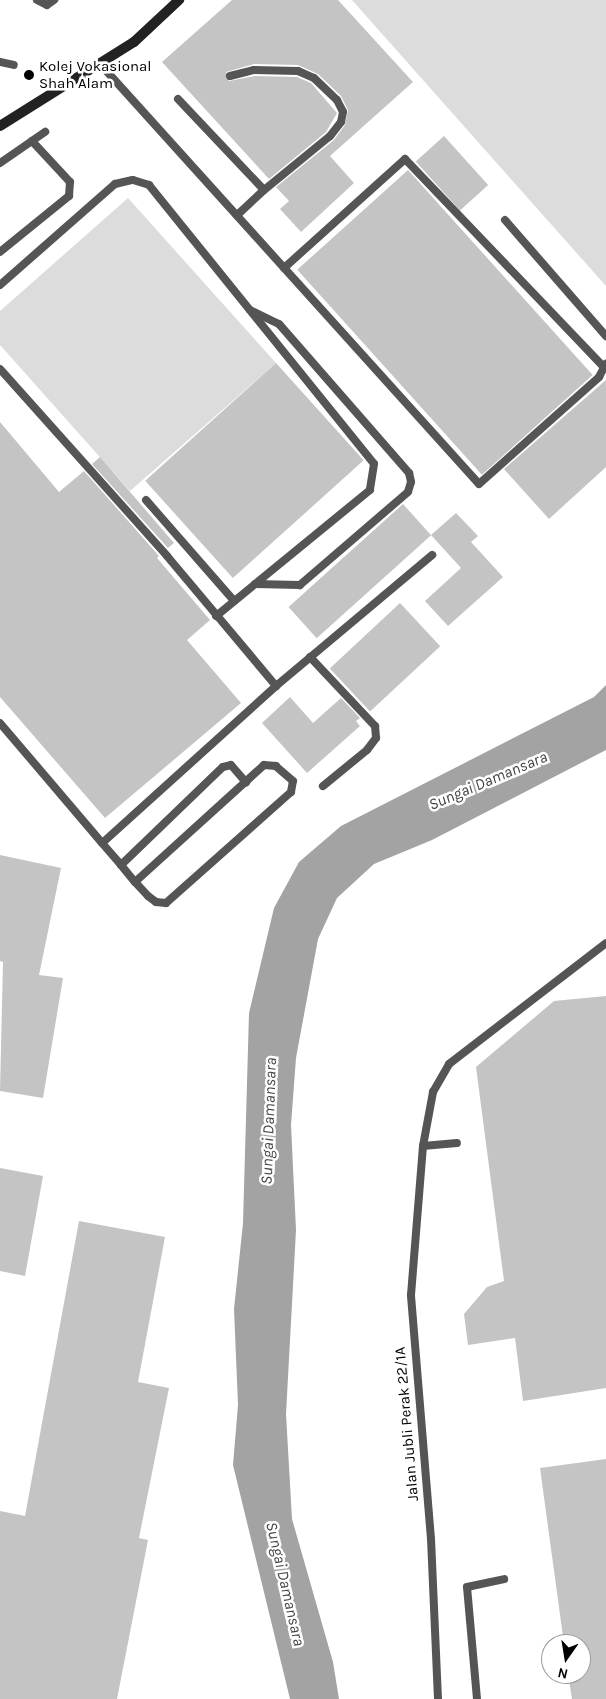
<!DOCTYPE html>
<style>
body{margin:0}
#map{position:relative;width:606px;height:1699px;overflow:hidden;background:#fff;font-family:Karla,sans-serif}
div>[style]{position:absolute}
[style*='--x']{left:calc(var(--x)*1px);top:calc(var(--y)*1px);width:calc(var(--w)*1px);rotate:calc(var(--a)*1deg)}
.green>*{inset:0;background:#dcdcdc}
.water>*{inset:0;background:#a3a3a3}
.building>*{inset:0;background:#c4c4c4;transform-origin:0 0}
.lane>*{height:8px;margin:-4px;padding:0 4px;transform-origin:4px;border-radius:4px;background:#555}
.secondary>*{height:10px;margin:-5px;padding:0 5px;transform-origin:5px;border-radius:5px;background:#222}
.dots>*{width:14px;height:14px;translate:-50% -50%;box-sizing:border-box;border:2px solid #fff;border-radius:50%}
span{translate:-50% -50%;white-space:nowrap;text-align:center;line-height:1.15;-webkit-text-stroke:5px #fff;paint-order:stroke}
.poi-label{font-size:15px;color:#000}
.left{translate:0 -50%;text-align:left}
.street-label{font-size:15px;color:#000}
.water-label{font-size:16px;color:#444;font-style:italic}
.north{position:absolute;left:541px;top:1634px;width:50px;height:50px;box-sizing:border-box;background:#fff;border:1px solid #999;border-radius:50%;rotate:193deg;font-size:14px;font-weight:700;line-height:20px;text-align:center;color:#000}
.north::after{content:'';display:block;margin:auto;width:18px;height:22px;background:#000;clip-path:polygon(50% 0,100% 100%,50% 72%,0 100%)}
</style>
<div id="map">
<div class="green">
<div style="clip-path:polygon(352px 0,606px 0,606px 286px)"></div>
<div style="clip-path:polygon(128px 198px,276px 363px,130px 491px,0 345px,0 311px)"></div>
</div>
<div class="water">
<div style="clip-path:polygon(606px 685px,606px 750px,432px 840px,374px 864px,337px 898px,318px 939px,296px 1058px,291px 1125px,296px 1230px,286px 1414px,292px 1519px,333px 1662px,339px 1699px,290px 1699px,233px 1465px,238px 1405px,234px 1309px,243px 1223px,249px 1013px,274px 908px,299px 862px,341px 826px,594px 697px)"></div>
</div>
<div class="building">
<div style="clip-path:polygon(232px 0,338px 0,413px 82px,330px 156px,354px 183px,301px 232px,280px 209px,289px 201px,276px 187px,334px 140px,345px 125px,348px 110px,341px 96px,318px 74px,298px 65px,254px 64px,226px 72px,229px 81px,255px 76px,297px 77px,311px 83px,337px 113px,326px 132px,269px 179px,162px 62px)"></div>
<div style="left:444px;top:136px;width:66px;height:38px;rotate:48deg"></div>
<div style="left:408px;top:170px;width:276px;height:149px;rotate:48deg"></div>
<div style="left:276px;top:363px;width:131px;height:176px;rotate:48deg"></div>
<div style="clip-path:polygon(606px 380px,606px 467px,549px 519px,504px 469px)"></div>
<div style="clip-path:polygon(0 422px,59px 492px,84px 471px,159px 556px,157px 558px,210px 620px,187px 640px,241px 703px,105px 818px,0 697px)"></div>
<div style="clip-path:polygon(100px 457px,174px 543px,168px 548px,92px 464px)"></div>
<div style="left:403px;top:504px;width:42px;height:154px;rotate:48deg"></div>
<div style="clip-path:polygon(456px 513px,478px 536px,471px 542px,503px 577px,448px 626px,425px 601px,461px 568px,431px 535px)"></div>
<div style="left:400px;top:603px;width:59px;height:96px;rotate:47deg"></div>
<div style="clip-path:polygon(290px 697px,313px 723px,341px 698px,360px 718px,356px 721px,360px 726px,307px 773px,262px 723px)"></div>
<div style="clip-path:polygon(0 855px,61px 868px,39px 975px,63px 978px,43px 1098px,0 1091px,3px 962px,0 961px)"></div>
<div style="clip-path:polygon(606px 996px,606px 1388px,523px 1401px,515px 1338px,468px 1345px,464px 1314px,487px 1287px,504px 1281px,476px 1067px,554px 1001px)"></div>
<div style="clip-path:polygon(0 1168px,43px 1176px,25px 1276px,0 1271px)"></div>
<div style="clip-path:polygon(79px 1221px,165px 1237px,138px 1382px,169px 1388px,139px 1538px,148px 1540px,117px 1699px,0 1699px,0 1511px,25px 1516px)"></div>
<div style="clip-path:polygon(606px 1459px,606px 1699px,572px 1699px,568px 1674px,581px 1674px,581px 1644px,564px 1644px,540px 1468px)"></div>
</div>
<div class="lane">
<div style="--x:37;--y:0;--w:11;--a:27"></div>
<div style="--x:47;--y:5;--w:9;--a:-36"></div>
<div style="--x:0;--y:62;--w:14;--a:12"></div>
<div style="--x:101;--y:65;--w:564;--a:47.94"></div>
<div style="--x:479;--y:484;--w:161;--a:-41.7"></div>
<div style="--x:599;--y:377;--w:15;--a:-62"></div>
<div style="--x:230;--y:76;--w:25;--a:-14"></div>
<div style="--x:254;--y:70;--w:44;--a:1.3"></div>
<div style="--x:298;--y:71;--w:17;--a:24"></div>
<div style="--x:314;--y:78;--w:32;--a:44"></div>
<div style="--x:337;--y:100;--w:13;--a:63"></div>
<div style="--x:343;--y:112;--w:10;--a:101"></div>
<div style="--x:341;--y:122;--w:18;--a:128"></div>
<div style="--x:330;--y:136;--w:85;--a:140.7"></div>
<div style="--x:178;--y:99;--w:125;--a:46.6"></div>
<div style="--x:264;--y:190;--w:37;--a:137"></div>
<div style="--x:0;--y:163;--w:55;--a:-34.6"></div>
<div style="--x:505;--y:220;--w:154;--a:49"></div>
<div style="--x:0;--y:252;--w:89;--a:-39.1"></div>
<div style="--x:69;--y:196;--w:14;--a:-86"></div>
<div style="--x:70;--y:182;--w:56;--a:-132.8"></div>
<div style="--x:284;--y:268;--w:163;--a:-42"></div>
<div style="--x:405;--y:159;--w:289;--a:46.3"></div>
<div style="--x:0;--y:285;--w:153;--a:-41.3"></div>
<div style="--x:115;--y:184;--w:18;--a:-13"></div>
<div style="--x:133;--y:180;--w:17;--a:17"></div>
<div style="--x:149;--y:185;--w:358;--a:51.1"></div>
<div style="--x:374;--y:464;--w:26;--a:99"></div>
<div style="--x:370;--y:490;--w:199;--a:140.7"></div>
<div style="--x:250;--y:310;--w:32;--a:26"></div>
<div style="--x:279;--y:324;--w:198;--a:48.9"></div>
<div style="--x:409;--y:473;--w:9;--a:77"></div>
<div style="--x:411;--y:482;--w:10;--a:107"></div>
<div style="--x:408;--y:492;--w:143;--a:139.3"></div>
<div style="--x:300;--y:585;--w:45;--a:-178.7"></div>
<div style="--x:0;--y:369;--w:251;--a:48.2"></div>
<div style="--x:167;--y:556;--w:170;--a:50"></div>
<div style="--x:276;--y:686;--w:234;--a:137.9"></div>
<div style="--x:146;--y:500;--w:134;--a:48.9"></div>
<div style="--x:310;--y:657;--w:95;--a:46.7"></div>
<div style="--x:375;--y:726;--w:12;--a:85"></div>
<div style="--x:376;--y:738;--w:15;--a:127"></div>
<div style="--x:367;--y:750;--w:57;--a:140.7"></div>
<div style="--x:276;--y:686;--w:204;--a:-40"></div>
<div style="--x:0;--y:723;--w:157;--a:49.6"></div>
<div style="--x:102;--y:843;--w:29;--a:49"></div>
<div style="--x:121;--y:865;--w:22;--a:51"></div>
<div style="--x:135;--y:882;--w:19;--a:47"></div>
<div style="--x:148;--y:896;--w:10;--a:37"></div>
<div style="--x:156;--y:902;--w:10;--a:6"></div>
<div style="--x:166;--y:903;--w:167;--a:-41.6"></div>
<div style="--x:291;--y:792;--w:11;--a:-80"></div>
<div style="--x:293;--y:781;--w:23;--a:-139"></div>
<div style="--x:276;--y:766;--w:12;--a:-175"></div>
<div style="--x:264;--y:765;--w:174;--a:137.8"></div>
<div style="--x:121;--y:865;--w:141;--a:-43.9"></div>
<div style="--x:223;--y:767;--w:8;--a:-14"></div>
<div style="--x:231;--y:765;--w:23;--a:49"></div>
<div style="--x:423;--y:1146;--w:34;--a:-5"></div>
<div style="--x:438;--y:1699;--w:160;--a:-92.5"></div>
<div style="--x:431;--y:1539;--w:245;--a:-94.7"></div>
<div style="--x:411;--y:1295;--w:149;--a:-85.4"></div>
<div style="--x:423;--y:1146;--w:55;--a:-79.5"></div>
<div style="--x:433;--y:1092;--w:32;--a:-60"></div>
<div style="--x:449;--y:1064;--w:198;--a:-37.6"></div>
<div style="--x:477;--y:1699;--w:112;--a:-95.1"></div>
<div style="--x:467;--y:1587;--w:38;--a:-12"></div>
</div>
<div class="secondary">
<div style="--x:0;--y:126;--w:158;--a:-32.1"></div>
<div style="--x:134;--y:42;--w:62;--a:-43"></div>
</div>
<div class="dots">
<div style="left:29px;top:75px;background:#000"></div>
</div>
<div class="poi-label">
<span class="left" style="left:39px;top:75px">Kolej Vokasional<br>Shah Alam</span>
</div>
<div class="street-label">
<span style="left:407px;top:1424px;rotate:-95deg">Jalan Jubli Perak 22/1A</span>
</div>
<div class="water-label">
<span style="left:488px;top:781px;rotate:-23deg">Sungai Damansara</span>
<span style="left:269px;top:1121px;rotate:-88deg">Sungai Damansara</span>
<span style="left:285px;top:1584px;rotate:77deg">Sungai Damansara</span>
</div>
<div class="north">N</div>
</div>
